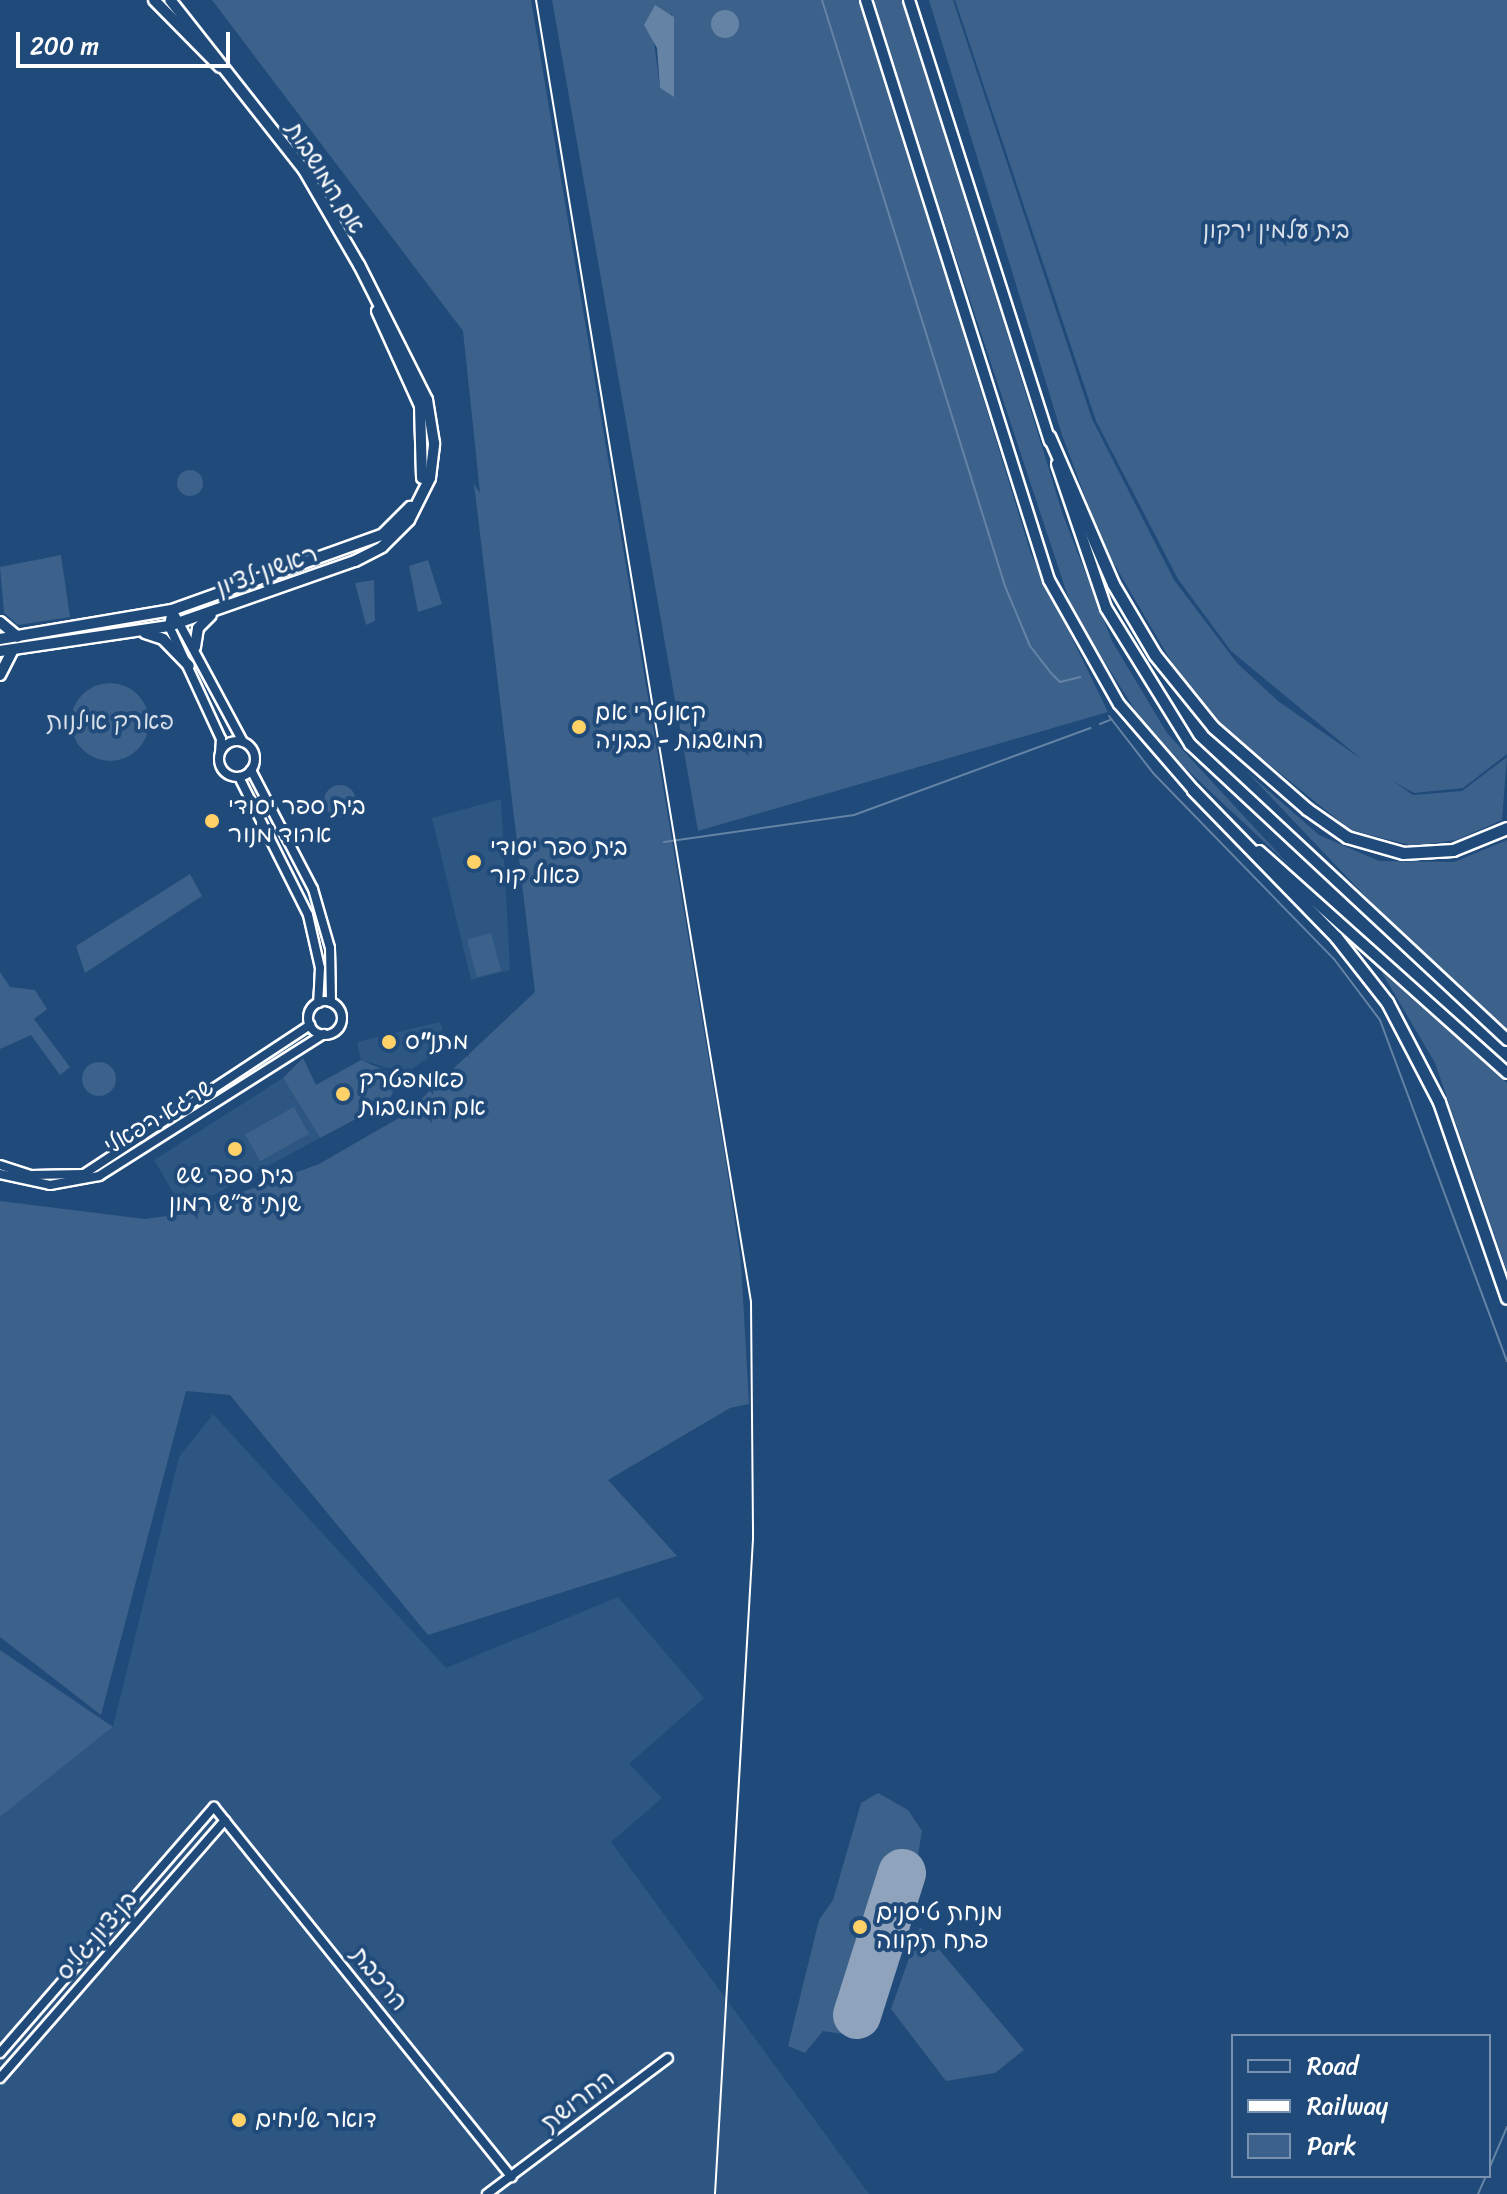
<!DOCTYPE html>
<meta charset="utf-8">
<style>
body{margin:0}
#map{position:relative;width:1507px;height:2194px;overflow:hidden;background:#1f4a7a;font-family:Sriracha,"Playpen Sans Hebrew",sans-serif}
div>[style]{position:absolute}
[style*='--x']{left:calc(var(--x)*1px);top:calc(var(--y)*1px);width:calc(var(--w)*1px);rotate:calc(var(--a)*1deg)}
.built>*{inset:0;background:#2e5683}
.green>*{inset:0;background:#3c618b;transform-origin:0 0}
.round{border-radius:50%}
.water>*{inset:0;background:#6583a4}
.stream>*{height:2px;margin:-1px;padding:0 1px;transform-origin:1px;border-radius:1px;background:#6583a4}
.runway>*{height:48px;margin:-24px;padding:0 24px;transform-origin:24px;border-radius:24px;background:#8fa4bc}
.roads{filter:drop-shadow(2px 0 #fff) drop-shadow(-2px 0 #fff) drop-shadow(0 2px #fff) drop-shadow(0 -2px #fff)}
.minor>*{height:8px;margin:-4px;padding:0 4px;transform-origin:4px;border-radius:4px;background:#1f4a7a}
.minor>.ring{margin:-4px;padding:0;box-sizing:content-box;background:none;border:8px solid #1f4a7a;border-radius:50%}
.major>*{height:10px;margin:-5px;padding:0 5px;transform-origin:5px;border-radius:5px;background:#1f4a7a}
.highway>*{height:11px;margin:-5.5px;padding:0 5.5px;transform-origin:5.5px;border-radius:5.5px;background:#1f4a7a}
.rail>*{height:2px;margin:-1px;padding:0 1px;transform-origin:1px;border-radius:1px;background:#fff}
.dots>*{width:22px;height:22px;translate:-50% -50%;box-sizing:border-box;border:4px solid #1f4a7a;border-radius:50%}
span{translate:-50% -50%;white-space:nowrap;text-align:center;line-height:1.15;-webkit-text-stroke:8px #1f4a7a;paint-order:stroke}
.street-label{font-size:24px;color:#fff}
.park-label{font-size:24px;color:#d8dfe8}
.poi-label{font-size:24px;color:#fff}
.left{translate:0 -50%;text-align:left}
.legend{position:absolute;left:1231px;top:2034px;width:260px;height:144px;box-sizing:border-box;background:#1f4a7a;border:2px solid #7992af;margin:0;padding:10px 14px;list-style:none;font-size:24px;color:#fff}
.legend li{display:flex;align-items:center;gap:16px;height:40px}
.legend b{width:40px;border:2px solid #7992af}
.scale{position:absolute;left:16px;top:32px;width:214px;height:36px;box-sizing:border-box;border:4px solid #fff;border-top:0;padding-left:10px;font-size:24px;line-height:28px;white-space:nowrap;color:#fff;-webkit-text-stroke:6px #1f4a7a;paint-order:stroke}
</style>
<div id="map">
<div class="built">
<div style="clip-path:polygon(501px 799px,510px 970px,471px 980px,432px 818px)"></div>
<div style="clip-path:polygon(440px 1022px,447px 1045px,406px 1073px,361px 1060px,357px 1042px)"></div>
<div style="clip-path:polygon(283px 1078px,320px 1138px,184px 1211px,154px 1160px)"></div>
<div style="clip-path:polygon(213px 1414px,446px 1668px,618px 1597px,704px 1698px,629px 1764px,662px 1798px,611px 1842px,869px 2194px,0 2194px,0 1817px,113px 1727px,179px 1457px)"></div>
</div>
<div class="green">
<div style="clip-path:polygon(212px 0,531px 0,725px 1156px,741px 1262px,749px 1404px,730px 1408px,608px 1480px,677px 1556px,428px 1635px,230px 1395px,186px 1391px,101px 1715px,0 1637px,0 1201px,145px 1219px,182px 1214px,319px 1164px,404px 1115px,535px 992px,474px 484px,480px 493px,463px 331px)"></div>
<div style="clip-path:polygon(evenodd,552px 0,861px 0,1031px 554px,1108px 712px,698px 831px,552px 0,672px 13px,673px 90px,669px 93px,660px 88px,654px 42px,672px 13px)"></div>
<div style="clip-path:polygon(871px 0,905px 0,1063px 515px,1112px 641px,1167px 733px,1291px 867px,1152px 737px,1073px 612px)"></div>
<div style="clip-path:polygon(929px 0,953px 0,1092px 419px,1174px 580px,1237px 663px,1278px 701px,1413px 795px,1462px 791px,1507px 757px,1502px 820px,1456px 840px,1414px 846px,1350px 830px,1227px 730px,1175px 668px,1103px 545px,1062px 435px)"></div>
<div style="clip-path:polygon(955px 0,1507px 0,1507px 754px,1463px 788px,1414px 793px,1377px 772px,1231px 651px,1178px 579px,1096px 421px)"></div>
<div class="round" style="left:177px;top:470px;width:26px;height:26px"></div>
<div style="clip-path:polygon(61px 555px,70px 617px,18px 625px,4px 613px,0 567px)"></div>
<div style="clip-path:polygon(428px 560px,442px 604px,418px 612px,409px 566px)"></div>
<div style="clip-path:polygon(374px 580px,375px 621px,366px 625px,355px 583px)"></div>
<div class="round" style="left:71px;top:683px;width:78px;height:78px"></div>
<div style="clip-path:polygon(1246px 771px,1319px 835px,1379px 861px,1454px 862px,1507px 840px,1507px 1029px,1388px 920px)"></div>
<div class="round" style="left:324px;top:785px;width:32px;height:32px"></div>
<div style="clip-path:polygon(190px 874px,202px 896px,85px 973px,76px 946px)"></div>
<div style="left:491px;top:933px;width:39px;height:25px;rotate:75deg"></div>
<div style="clip-path:polygon(1381px 971px,1507px 1083px,1507px 1271px,1435px 1063px)"></div>
<div style="clip-path:polygon(0 972px,10px 987px,35px 990px,47px 1009px,34px 1019px,70px 1067px,60px 1075px,31px 1035px,0 1049px)"></div>
<div style="clip-path:polygon(303px 1058px,316px 1085px,361px 1060px,400px 1077px,388px 1102px,320px 1138px,283px 1078px)"></div>
<div class="round" style="left:82px;top:1062px;width:34px;height:34px"></div>
<div style="left:294px;top:1107px;width:31px;height:56px;rotate:61deg"></div>
<div style="clip-path:polygon(0 1650px,113px 1727px,0 1817px)"></div>
<div style="clip-path:polygon(878px 1793px,908px 1810px,922px 1831px,903px 1945px,863px 2037px,823px 2031px,805px 2053px,788px 2046px,819px 1920px,833px 1900px,861px 1803px)"></div>
<div style="clip-path:polygon(920px 1927px,1024px 2050px,995px 2073px,946px 2081px,891px 2009px)"></div>
</div>
<div class="water">
<div style="clip-path:polygon(655px 5px,674px 17px,674px 97px,660px 88px,657px 48px,644px 25px)"></div>
<div class="round" style="left:711px;top:10px;width:28px;height:28px"></div>
</div>
<div class="stream">
<div style="--x:822;--y:0;--w:614;--a:72.66"></div>
<div style="--x:1005;--y:586;--w:65;--a:67.4"></div>
<div style="--x:1030;--y:646;--w:34;--a:52"></div>
<div style="--x:1051;--y:673;--w:13;--a:45"></div>
<div style="--x:1060;--y:682;--w:21;--a:-14"></div>
<div style="--x:1109;--y:716;--w:72;--a:52.3"></div>
<div style="--x:1153;--y:773;--w:260;--a:45.8"></div>
<div style="--x:1334;--y:959;--w:76;--a:53"></div>
<div style="--x:1380;--y:1020;--w:364;--a:69.6"></div>
<div style="--x:1100;--y:724;--w:11;--a:-22"></div>
<div style="--x:664;--y:842;--w:192;--a:-8.1"></div>
<div style="--x:854;--y:815;--w:252;--a:-20.2"></div>
<div style="--x:1489;--y:2169;--w:46;--a:-66.8"></div>
<div style="--x:1478;--y:2194;--w:20;--a:-66"></div>
</div>
<div class="runway">
<div style="--x:857;--y:2015;--w:149;--a:-72.4"></div>
</div>
<div class="roads">
<div class="minor">
<div style="--x:172;--y:610;--w:16;--a:101"></div>
<div style="--x:169;--y:626;--w:124;--a:65.3"></div>
<div style="--x:221;--y:739;--w:13;--a:94"></div>
<div style="--x:172;--y:610;--w:150;--a:61.7"></div>
<div class="ring" style="left:219px;top:741px;width:28px;height:28px"></div>
<div style="--x:251;--y:770;--w:134;--a:62.5"></div>
<div style="--x:313;--y:889;--w:61;--a:73.9"></div>
<div style="--x:330;--y:948;--w:54;--a:88.9"></div>
<div style="--x:239;--y:777;--w:154;--a:63.4"></div>
<div style="--x:308;--y:915;--w:54;--a:77.2"></div>
<div style="--x:320;--y:968;--w:35;--a:93"></div>
<div class="ring" style="left:308px;top:1001px;width:26px;height:26px"></div>
<div style="--x:0;--y:1165;--w:33;--a:18"></div>
<div style="--x:31;--y:1175;--w:53;--a:-1.1"></div>
<div style="--x:84;--y:1174;--w:271;--a:-33.4"></div>
<div style="--x:0;--y:1174;--w:51;--a:12.4"></div>
<div style="--x:50;--y:1185;--w:50;--a:-10.4"></div>
<div style="--x:99;--y:1176;--w:266;--a:-32.3"></div>
<div style="--x:0;--y:2053;--w:326;--a:-49"></div>
<div style="--x:214;--y:1807;--w:475;--a:51.2"></div>
<div style="--x:0;--y:2078;--w:342;--a:-48.9"></div>
<div style="--x:487;--y:2194;--w:226;--a:-36.9"></div>
</div>
<div class="major">
<div style="--x:154;--y:0;--w:94;--a:45.4"></div>
<div style="--x:866;--y:0;--w:608;--a:72.49"></div>
<div style="--x:1049;--y:580;--w:142;--a:60.6"></div>
<div style="--x:1119;--y:704;--w:119;--a:49.1"></div>
<div style="--x:909;--y:0;--w:463;--a:72.3"></div>
<div style="--x:377;--y:311;--w:104;--a:65.6"></div>
<div style="--x:420;--y:406;--w:72;--a:88.4"></div>
<div style="--x:1057;--y:464;--w:152;--a:71.2"></div>
<div style="--x:1106;--y:608;--w:160;--a:58.3"></div>
<div style="--x:1190;--y:744;--w:434;--a:43"></div>
<div style="--x:0;--y:622;--w:23;--a:40"></div>
<div style="--x:145;--y:633;--w:19;--a:18"></div>
<div style="--x:163;--y:639;--w:37;--a:46"></div>
<div style="--x:0;--y:639;--w:174;--a:-9.6"></div>
<div style="--x:172;--y:610;--w:223;--a:-19.7"></div>
<div style="--x:382;--y:535;--w:40;--a:-45"></div>
<div style="--x:195;--y:647;--w:19;--a:-81"></div>
<div style="--x:198;--y:628;--w:18;--a:-45"></div>
<div style="--x:0;--y:651;--w:171;--a:-8.4"></div>
<div style="--x:169;--y:626;--w:197;--a:-19.3"></div>
<div style="--x:355;--y:561;--w:30;--a:-27"></div>
<div style="--x:382;--y:547;--w:38;--a:-45"></div>
<div style="--x:409;--y:520;--w:47;--a:-63.4"></div>
<div style="--x:430;--y:478;--w:35;--a:-83"></div>
<div style="--x:434;--y:443;--w:44;--a:-99.2"></div>
<div style="--x:427;--y:400;--w:151;--a:-116.7"></div>
<div style="--x:359;--y:265;--w:110;--a:-120.1"></div>
<div style="--x:304;--y:170;--w:216;--a:-128.2"></div>
<div style="--x:0;--y:675;--w:28;--a:-63"></div>
<div style="--x:1259;--y:851;--w:333;--a:41.8"></div>
</div>
<div class="highway">
<div style="--x:1049;--y:436;--w:161;--a:66.6"></div>
<div style="--x:1113;--y:584;--w:82;--a:59.4"></div>
<div style="--x:1155;--y:655;--w:92;--a:51.1"></div>
<div style="--x:1213;--y:727;--w:125;--a:41.1"></div>
<div style="--x:1307;--y:809;--w:49;--a:35"></div>
<div style="--x:1347;--y:837;--w:58;--a:15.9"></div>
<div style="--x:1403;--y:853;--w:50;--a:-3.4"></div>
<div style="--x:1453;--y:850;--w:58;--a:-22.2"></div>
<div style="--x:1193;--y:790;--w:205;--a:45.8"></div>
<div style="--x:1336;--y:937;--w:83;--a:51.9"></div>
<div style="--x:1387;--y:1002;--w:113;--a:62.5"></div>
<div style="--x:1439;--y:1102;--w:207;--a:70.9"></div>
</div>
</div>
<div class="rail">
<div style="--x:536;--y:0;--w:1320;--a:80.62"></div>
<div style="--x:751;--y:1302;--w:237;--a:89.5"></div>
<div style="--x:753;--y:1539;--w:656;--a:93.32"></div>
</div>
<div class="dots">
<div style="left:579px;top:727px;background:#ffd166"></div>
<div style="left:212px;top:821px;background:#ffd166"></div>
<div style="left:474px;top:862px;background:#ffd166"></div>
<div style="left:389px;top:1042px;background:#ffd166"></div>
<div style="left:343px;top:1094px;background:#ffd166"></div>
<div style="left:235px;top:1149px;background:#ffd166"></div>
<div style="left:860px;top:1927px;background:#ffd166"></div>
<div style="left:239px;top:2120px;background:#ffd166"></div>
</div>
<div class="street-label">
<span style="left:325px;top:178px;rotate:58deg">אם המושבות</span>
<span style="left:267px;top:571px;rotate:-20deg">ראשון לציון</span>
<span style="left:159px;top:1117px;rotate:-31deg">שרגא רפאלי</span>
<span style="left:97px;top:1936px;rotate:-49deg">בן ציון גליס</span>
<span style="left:379px;top:1979px;rotate:51deg">הרכבת</span>
<span style="left:578px;top:2101px;rotate:-37deg">החרושת</span>
</div>
<div class="park-label">
<span style="left:1276px;top:231px">בית עלמין ירקון</span>
<span style="left:110px;top:722px">פארק אילנות</span>
</div>
<div class="poi-label">
<span class="left" style="left:595px;top:727px">קאנטרי אם<br>המושבות - בבניה</span>
<span class="left" style="left:228px;top:821px">בית ספר יסודי<br>אהוד מנור</span>
<span class="left" style="left:490px;top:862px">בית ספר יסודי<br>פאול קור</span>
<span class="left" style="left:405px;top:1042px">מתנ"ס</span>
<span class="left" style="left:359px;top:1094px">פאמפטרק<br>אם המושבות</span>
<span style="left:235px;top:1190px">בית ספר שש<br>שנתי ע״ש רמון</span>
<span class="left" style="left:876px;top:1927px">מנחת טיסנים<br>פתח תקווה</span>
<span class="left" style="left:255px;top:2120px">דואר שליחים</span>
</div>
<ul class="legend">
<li><b style="height:10px;background:#1f4a7a"></b>Road</li>
<li><b style="height:10px;background:#fff"></b>Railway</li>
<li><b style="height:22px;background:#3c618b"></b>Park</li>
</ul>
<div class="scale">200 m</div>
</div>
